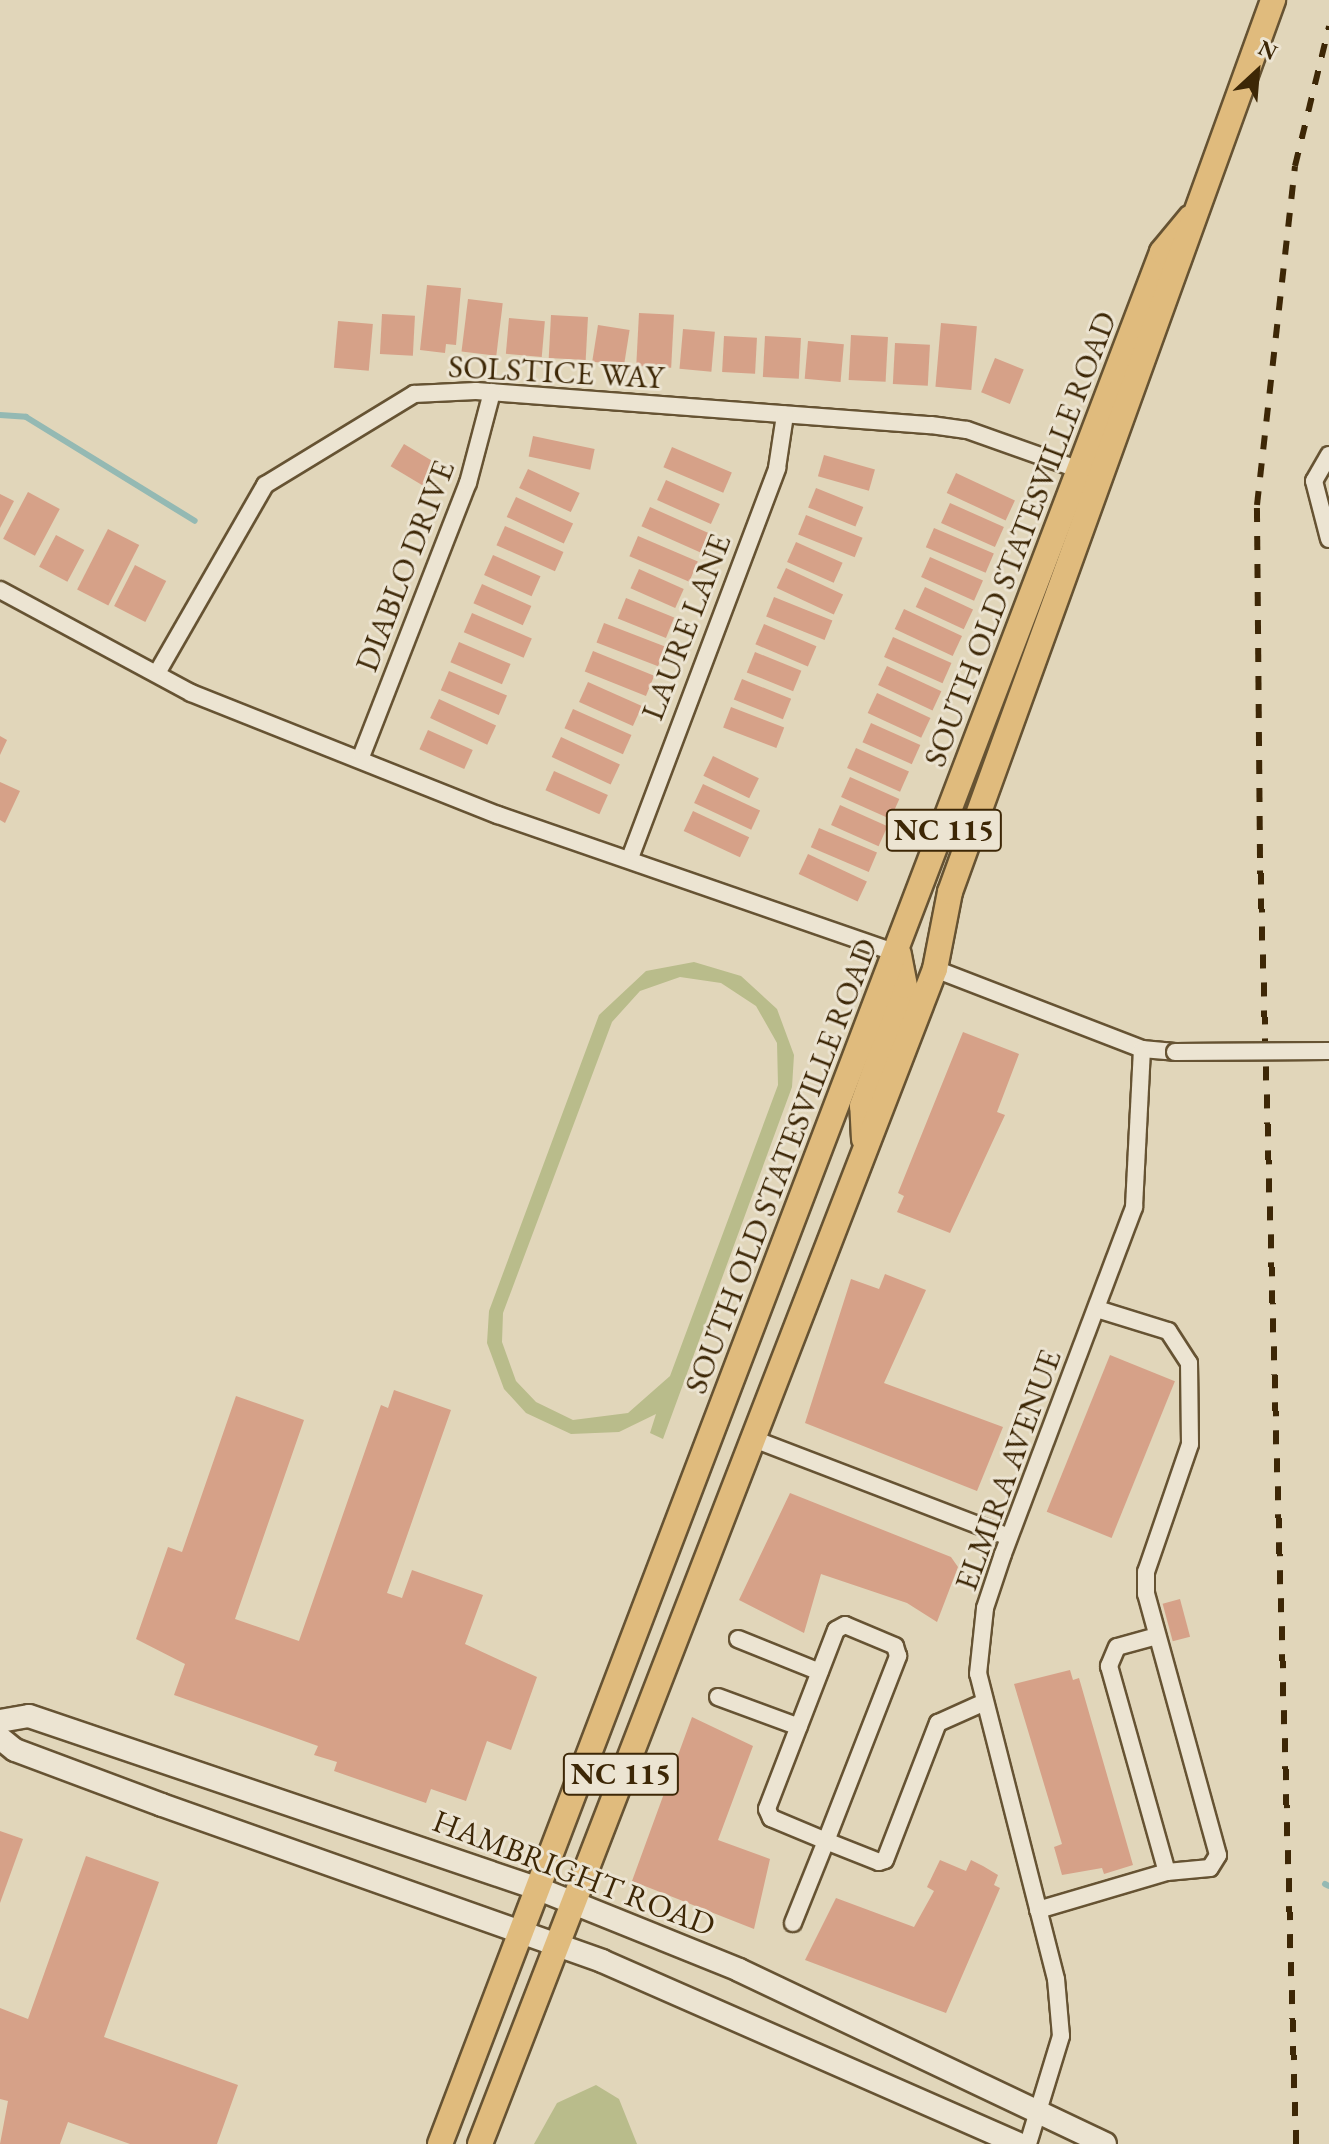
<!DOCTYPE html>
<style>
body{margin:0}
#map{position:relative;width:1329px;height:2144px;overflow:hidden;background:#e1d6ba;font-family:"EB Garamond",serif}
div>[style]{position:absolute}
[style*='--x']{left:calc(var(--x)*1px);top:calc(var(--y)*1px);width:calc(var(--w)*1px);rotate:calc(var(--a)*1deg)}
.green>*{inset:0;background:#b9bc8b}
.stream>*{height:6px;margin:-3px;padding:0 3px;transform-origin:3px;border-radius:3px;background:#94b9b3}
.building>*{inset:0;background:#d6a188;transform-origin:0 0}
.roads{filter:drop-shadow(2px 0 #665333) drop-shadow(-2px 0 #665333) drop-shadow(0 2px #665333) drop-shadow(0 -2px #665333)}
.street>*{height:16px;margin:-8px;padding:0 8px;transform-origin:8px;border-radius:8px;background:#ece4d2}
.secondary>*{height:22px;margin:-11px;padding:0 11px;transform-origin:11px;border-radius:11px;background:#ece4d2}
.primary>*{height:24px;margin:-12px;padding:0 12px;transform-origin:12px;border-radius:12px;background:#e0bb7d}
.rail>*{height:6px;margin-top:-3px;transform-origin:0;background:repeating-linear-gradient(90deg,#3d2706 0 14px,transparent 0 28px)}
.bridges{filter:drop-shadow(2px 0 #665333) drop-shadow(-2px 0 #665333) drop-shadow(0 2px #665333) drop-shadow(0 -2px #665333)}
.street-bridge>*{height:16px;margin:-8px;padding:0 8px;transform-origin:8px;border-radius:8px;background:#ece4d2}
span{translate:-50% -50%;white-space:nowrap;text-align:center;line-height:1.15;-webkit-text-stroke:6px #ece4d2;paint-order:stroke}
.shield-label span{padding:2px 6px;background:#ece4d2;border:2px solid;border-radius:6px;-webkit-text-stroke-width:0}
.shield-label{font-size:30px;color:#3d2706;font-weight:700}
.street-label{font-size:32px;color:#3d2706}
.north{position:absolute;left:1217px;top:32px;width:80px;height:80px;-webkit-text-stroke:6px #ece4d2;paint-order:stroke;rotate:26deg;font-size:22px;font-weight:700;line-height:32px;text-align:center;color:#3d2706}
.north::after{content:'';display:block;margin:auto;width:28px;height:36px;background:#3d2706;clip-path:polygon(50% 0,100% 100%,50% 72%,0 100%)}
</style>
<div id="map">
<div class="green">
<div style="clip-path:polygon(evenodd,694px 962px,741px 976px,777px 1009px,794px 1055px,792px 1087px,663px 1439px,650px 1433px,656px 1414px,619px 1432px,571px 1434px,526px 1413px,504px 1389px,487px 1343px,489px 1311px,599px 1015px,646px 971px,694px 962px,680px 977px,721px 983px,756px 1006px,777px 1043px,778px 1085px,670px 1376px,628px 1413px,573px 1420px,536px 1402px,516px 1381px,502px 1342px,503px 1313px,612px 1022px,640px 991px,680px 977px)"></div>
<div style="clip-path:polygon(596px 2085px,619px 2099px,637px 2144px,534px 2144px,557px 2103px)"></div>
</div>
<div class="stream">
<div style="--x:0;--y:415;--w:26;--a:4"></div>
<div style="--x:26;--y:417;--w:198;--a:31.6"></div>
<div style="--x:1325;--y:1884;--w:4;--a:27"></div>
</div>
<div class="building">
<div style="clip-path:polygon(427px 285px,461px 288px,456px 345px,446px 344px,445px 353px,420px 350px)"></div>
<div style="left:468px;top:299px;width:35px;height:53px;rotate:7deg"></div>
<div style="left:639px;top:313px;width:35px;height:53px;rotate:3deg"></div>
<div style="left:382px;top:314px;width:33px;height:40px;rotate:3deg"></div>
<div style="left:551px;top:315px;width:37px;height:43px;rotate:3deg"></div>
<div style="left:509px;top:318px;width:36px;height:36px;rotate:5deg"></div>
<div style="left:338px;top:321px;width:35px;height:47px;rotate:5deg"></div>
<div style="left:941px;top:323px;width:36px;height:64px;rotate:5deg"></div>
<div style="left:598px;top:325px;width:32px;height:37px;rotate:9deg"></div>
<div style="left:683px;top:329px;width:32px;height:40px;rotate:5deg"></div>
<div style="left:851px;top:335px;width:37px;height:45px;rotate:3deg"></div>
<div style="left:724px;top:336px;width:33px;height:36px;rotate:3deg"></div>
<div style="left:765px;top:336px;width:36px;height:41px;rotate:3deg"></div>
<div style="left:808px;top:341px;width:36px;height:38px;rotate:5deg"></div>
<div style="left:895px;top:343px;width:35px;height:41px;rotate:3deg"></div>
<div style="left:995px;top:358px;width:31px;height:37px;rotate:22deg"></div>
<div style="left:533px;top:436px;width:63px;height:21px;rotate:12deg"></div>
<div style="left:404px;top:444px;width:39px;height:26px;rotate:31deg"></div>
<div style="left:672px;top:447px;width:65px;height:22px;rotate:23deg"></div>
<div style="left:824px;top:455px;width:53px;height:22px;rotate:16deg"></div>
<div style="left:528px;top:469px;width:57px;height:21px;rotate:25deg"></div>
<div style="left:956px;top:473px;width:65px;height:22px;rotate:25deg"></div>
<div style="left:666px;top:480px;width:59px;height:22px;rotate:24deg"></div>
<div style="left:816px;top:488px;width:51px;height:21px;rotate:22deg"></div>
<div style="left:28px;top:492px;width:36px;height:53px;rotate:28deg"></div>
<div style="clip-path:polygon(0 494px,14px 501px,0 528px)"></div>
<div style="left:516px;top:497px;width:63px;height:22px;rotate:25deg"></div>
<div style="left:950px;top:503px;width:59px;height:22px;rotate:24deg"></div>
<div style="left:650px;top:507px;width:64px;height:21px;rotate:24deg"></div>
<div style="left:806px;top:515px;width:61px;height:21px;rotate:22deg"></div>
<div style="left:505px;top:526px;width:64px;height:21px;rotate:24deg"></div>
<div style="left:934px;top:528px;width:65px;height:21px;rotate:23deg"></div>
<div style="left:108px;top:529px;width:35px;height:68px;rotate:27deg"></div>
<div style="left:56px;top:535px;width:32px;height:36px;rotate:28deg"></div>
<div style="left:638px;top:536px;width:65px;height:22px;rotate:23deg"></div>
<div style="left:796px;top:542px;width:51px;height:22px;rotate:24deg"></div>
<div style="left:493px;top:555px;width:52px;height:22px;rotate:24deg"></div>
<div style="left:930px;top:557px;width:58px;height:22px;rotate:24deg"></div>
<div style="left:135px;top:565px;width:35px;height:46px;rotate:27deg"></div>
<div style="left:786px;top:568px;width:63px;height:22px;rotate:25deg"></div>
<div style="left:639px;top:569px;width:49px;height:21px;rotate:24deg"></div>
<div style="left:482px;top:584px;width:54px;height:21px;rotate:24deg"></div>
<div style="left:925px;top:587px;width:53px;height:22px;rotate:25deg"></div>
<div style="left:774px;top:597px;width:63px;height:21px;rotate:22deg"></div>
<div style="left:626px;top:598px;width:52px;height:22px;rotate:22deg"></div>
<div style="left:904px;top:609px;width:64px;height:22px;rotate:25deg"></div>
<div style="left:472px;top:613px;width:65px;height:21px;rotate:23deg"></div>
<div style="left:604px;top:623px;width:66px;height:21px;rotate:21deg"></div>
<div style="left:764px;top:624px;width:57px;height:22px;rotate:23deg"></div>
<div style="left:893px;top:637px;width:64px;height:22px;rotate:24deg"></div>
<div style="left:459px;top:642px;width:56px;height:22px;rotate:23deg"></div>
<div style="left:593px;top:651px;width:66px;height:22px;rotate:22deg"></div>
<div style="left:755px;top:652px;width:50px;height:22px;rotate:22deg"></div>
<div style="left:887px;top:666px;width:60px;height:21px;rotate:25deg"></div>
<div style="left:449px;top:671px;width:63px;height:21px;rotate:23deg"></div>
<div style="left:742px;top:679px;width:53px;height:22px;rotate:22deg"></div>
<div style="left:588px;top:682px;width:59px;height:22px;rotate:24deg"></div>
<div style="left:877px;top:693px;width:59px;height:22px;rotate:25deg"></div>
<div style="left:439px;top:699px;width:63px;height:21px;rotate:25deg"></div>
<div style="left:731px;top:707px;width:57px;height:22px;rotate:21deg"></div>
<div style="left:573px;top:709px;width:64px;height:21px;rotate:24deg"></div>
<div style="left:871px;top:723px;width:54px;height:21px;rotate:24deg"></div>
<div style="left:428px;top:730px;width:49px;height:21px;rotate:24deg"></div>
<div style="clip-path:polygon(0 736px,7px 740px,0 755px)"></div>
<div style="left:561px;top:737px;width:65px;height:22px;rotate:25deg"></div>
<div style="left:856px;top:748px;width:58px;height:22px;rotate:24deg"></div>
<div style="left:713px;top:756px;width:51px;height:22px;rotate:26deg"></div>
<div style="left:554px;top:771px;width:59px;height:21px;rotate:24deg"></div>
<div style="left:850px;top:777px;width:54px;height:22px;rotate:24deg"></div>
<div style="clip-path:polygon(0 782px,20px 791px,5px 823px,0 820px)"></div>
<div style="left:703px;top:784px;width:63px;height:21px;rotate:25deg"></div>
<div style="left:840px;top:805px;width:52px;height:22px;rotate:24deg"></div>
<div style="left:693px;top:811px;width:62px;height:22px;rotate:25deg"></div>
<div style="left:819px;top:828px;width:63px;height:21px;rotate:23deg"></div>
<div style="left:808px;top:854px;width:65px;height:22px;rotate:25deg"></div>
<div style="clip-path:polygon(963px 1032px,1019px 1054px,997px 1112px,1005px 1115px,950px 1233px,897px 1212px,904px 1196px,898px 1193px)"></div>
<div style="clip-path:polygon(885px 1274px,926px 1290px,884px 1383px,1003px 1427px,977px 1491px,805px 1423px,851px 1279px,879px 1289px)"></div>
<div style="left:1110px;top:1355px;width:70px;height:169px;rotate:22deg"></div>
<div style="clip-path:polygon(394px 1390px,451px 1410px,387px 1593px,402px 1598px,412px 1570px,483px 1595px,465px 1644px,537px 1677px,511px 1750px,487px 1741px,466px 1801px,431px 1789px,426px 1803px,334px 1771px,337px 1762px,314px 1755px,318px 1746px,174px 1695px,185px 1664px,136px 1639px,168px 1547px,182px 1552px,236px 1396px,304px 1420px,235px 1619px,299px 1641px,381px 1405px,388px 1408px)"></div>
<div style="clip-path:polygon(790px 1493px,951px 1557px,958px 1567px,937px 1622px,907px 1603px,821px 1574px,804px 1633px,739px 1600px)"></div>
<div style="left:1180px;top:1599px;width:39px;height:18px;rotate:75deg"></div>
<div style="clip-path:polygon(1070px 1670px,1073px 1680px,1079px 1678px,1133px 1865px,1104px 1874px,1102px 1868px,1062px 1875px,1054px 1847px,1062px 1844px,1014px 1684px)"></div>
<div style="clip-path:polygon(692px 1717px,753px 1746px,718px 1840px,770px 1859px,754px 1929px,632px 1881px)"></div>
<div style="clip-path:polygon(0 1831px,23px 1839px,0 1903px)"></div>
<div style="clip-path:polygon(86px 1856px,159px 1882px,104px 2037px,238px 2085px,217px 2144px,130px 2144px,68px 2122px,60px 2144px,0 2144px,8px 2101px,0 2099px,0 2008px,28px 2019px)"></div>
<div style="clip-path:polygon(940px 1860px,966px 1871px,971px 1860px,983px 1866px,998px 1875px,994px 1885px,1000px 1888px,946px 2013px,805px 1960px,836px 1898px,914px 1927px,934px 1891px,927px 1887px)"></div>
</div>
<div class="roads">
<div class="street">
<div style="--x:1329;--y:455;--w:30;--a:120"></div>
<div style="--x:1314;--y:481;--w:60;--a:75.5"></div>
<div style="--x:0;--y:590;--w:217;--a:28.3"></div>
<div style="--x:191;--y:693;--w:330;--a:21.7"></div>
<div style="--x:498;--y:815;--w:424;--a:19.1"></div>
<div style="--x:157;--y:673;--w:217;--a:-60.1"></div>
<div style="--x:265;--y:485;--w:175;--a:-31.4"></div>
<div style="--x:414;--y:394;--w:62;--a:-2.8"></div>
<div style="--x:476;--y:391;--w:456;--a:4.3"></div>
<div style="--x:931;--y:425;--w:36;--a:8"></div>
<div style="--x:967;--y:430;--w:120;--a:19.5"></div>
<div style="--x:361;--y:757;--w:294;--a:-68.7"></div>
<div style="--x:468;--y:483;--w:94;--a:-75.2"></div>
<div style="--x:630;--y:858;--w:417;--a:-69.3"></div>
<div style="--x:777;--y:468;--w:54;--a:-81.4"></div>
<div style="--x:935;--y:969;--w:222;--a:21.1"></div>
<div style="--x:1142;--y:1049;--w:33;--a:5"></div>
<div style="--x:751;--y:1438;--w:276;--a:21"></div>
<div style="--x:1157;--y:1636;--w:41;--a:164.6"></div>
<div style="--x:1117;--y:1647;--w:21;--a:113"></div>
<div style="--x:1109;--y:1666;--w:214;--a:74.3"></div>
<div style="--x:738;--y:1639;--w:88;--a:21.9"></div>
<div style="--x:718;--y:1697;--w:86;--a:20.3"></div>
<div style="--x:1038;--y:1910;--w:134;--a:-16.4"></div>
<div style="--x:1167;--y:1872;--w:43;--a:-5.3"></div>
<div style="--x:1210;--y:1868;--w:15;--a:-58"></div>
<div style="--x:1218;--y:1855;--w:271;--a:-105.4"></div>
<div style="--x:1146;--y:1594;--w:22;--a:-90"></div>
<div style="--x:1146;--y:1572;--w:135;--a:-71"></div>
<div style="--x:1190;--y:1444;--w:81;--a:-90.7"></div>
<div style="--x:1189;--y:1363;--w:38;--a:-123"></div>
<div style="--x:1168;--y:1331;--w:74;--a:-162.8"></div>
<div style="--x:793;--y:1923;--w:88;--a:-68.1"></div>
<div style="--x:826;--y:1841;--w:199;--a:-68.7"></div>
<div style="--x:898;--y:1656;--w:10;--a:-107"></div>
<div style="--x:895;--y:1646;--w:54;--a:-157.2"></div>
<div style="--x:845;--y:1625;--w:10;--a:151"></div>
<div style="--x:836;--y:1630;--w:192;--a:111.1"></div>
<div style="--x:767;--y:1809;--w:10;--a:66"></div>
<div style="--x:771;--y:1818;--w:60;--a:22.7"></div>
<div style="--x:826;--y:1841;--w:57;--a:21.6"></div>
<div style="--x:879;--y:1862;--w:6;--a:-18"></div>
<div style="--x:885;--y:1860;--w:147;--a:-68.9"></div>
<div style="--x:938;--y:1723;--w:51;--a:-24.1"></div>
<div style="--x:1028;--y:2144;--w:113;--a:-73"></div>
<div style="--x:1061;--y:2036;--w:57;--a:-95"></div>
<div style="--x:1056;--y:1979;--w:315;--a:-104.3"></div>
<div style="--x:978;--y:1674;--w:66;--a:-83.9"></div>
<div style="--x:985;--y:1608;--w:57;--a:-71.6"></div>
<div style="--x:1003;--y:1554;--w:371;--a:-69.3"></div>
<div style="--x:1134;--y:1207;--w:158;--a:-87.1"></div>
</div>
<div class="secondary">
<div style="--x:0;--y:1721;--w:29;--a:-10"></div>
<div style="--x:29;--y:1716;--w:539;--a:18.74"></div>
<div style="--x:539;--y:1889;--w:216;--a:22"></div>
<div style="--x:739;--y:1970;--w:405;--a:25.4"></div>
<div style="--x:0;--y:1738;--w:19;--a:39"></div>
<div style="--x:15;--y:1750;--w:157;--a:20.5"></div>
<div style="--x:162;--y:1805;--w:467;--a:19.5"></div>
<div style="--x:602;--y:1961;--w:454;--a:23.7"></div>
</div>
<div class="primary">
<div style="--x:864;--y:1139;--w:33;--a:-93"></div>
<div style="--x:862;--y:1106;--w:127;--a:-70.3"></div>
<div style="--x:905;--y:986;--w:33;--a:-101"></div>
<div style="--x:440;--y:2144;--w:2025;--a:-69.11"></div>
<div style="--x:1162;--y:252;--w:44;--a:-50.5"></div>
<div style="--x:480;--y:2144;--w:1260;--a:-68.83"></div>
<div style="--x:935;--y:969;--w:78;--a:-79"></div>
<div style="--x:950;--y:892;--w:949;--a:-70.09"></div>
</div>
</div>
<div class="rail">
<div style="--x:1296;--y:2144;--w:1287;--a:-91.6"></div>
<div style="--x:1260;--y:858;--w:353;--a:-90.5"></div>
<div style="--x:1257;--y:505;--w:341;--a:-83.6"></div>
<div style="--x:1295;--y:166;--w:144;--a:-76.3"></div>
</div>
<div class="bridges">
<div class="street-bridge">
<div style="--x:1175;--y:1052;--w:154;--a:-0.4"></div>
</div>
</div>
<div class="shield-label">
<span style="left:944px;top:830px">NC 115</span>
<span style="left:621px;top:1774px">NC 115</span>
</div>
<div class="street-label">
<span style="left:556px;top:372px;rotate:3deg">SOLSTICE WAY</span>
<span style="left:1020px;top:539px;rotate:-69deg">SOUTH OLD STATESVILLE ROAD</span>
<span style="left:405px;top:566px;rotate:-69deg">DIABLO DRIVE</span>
<span style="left:686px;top:627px;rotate:-69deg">LAURE LANE</span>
<span style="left:781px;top:1166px;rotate:-69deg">SOUTH OLD STATESVILLE ROAD</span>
<span style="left:1008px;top:1470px;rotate:-70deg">ELMIRA AVENUE</span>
<span style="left:574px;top:1873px;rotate:21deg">HAMBRIGHT ROAD</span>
</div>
<div class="north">N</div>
</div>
